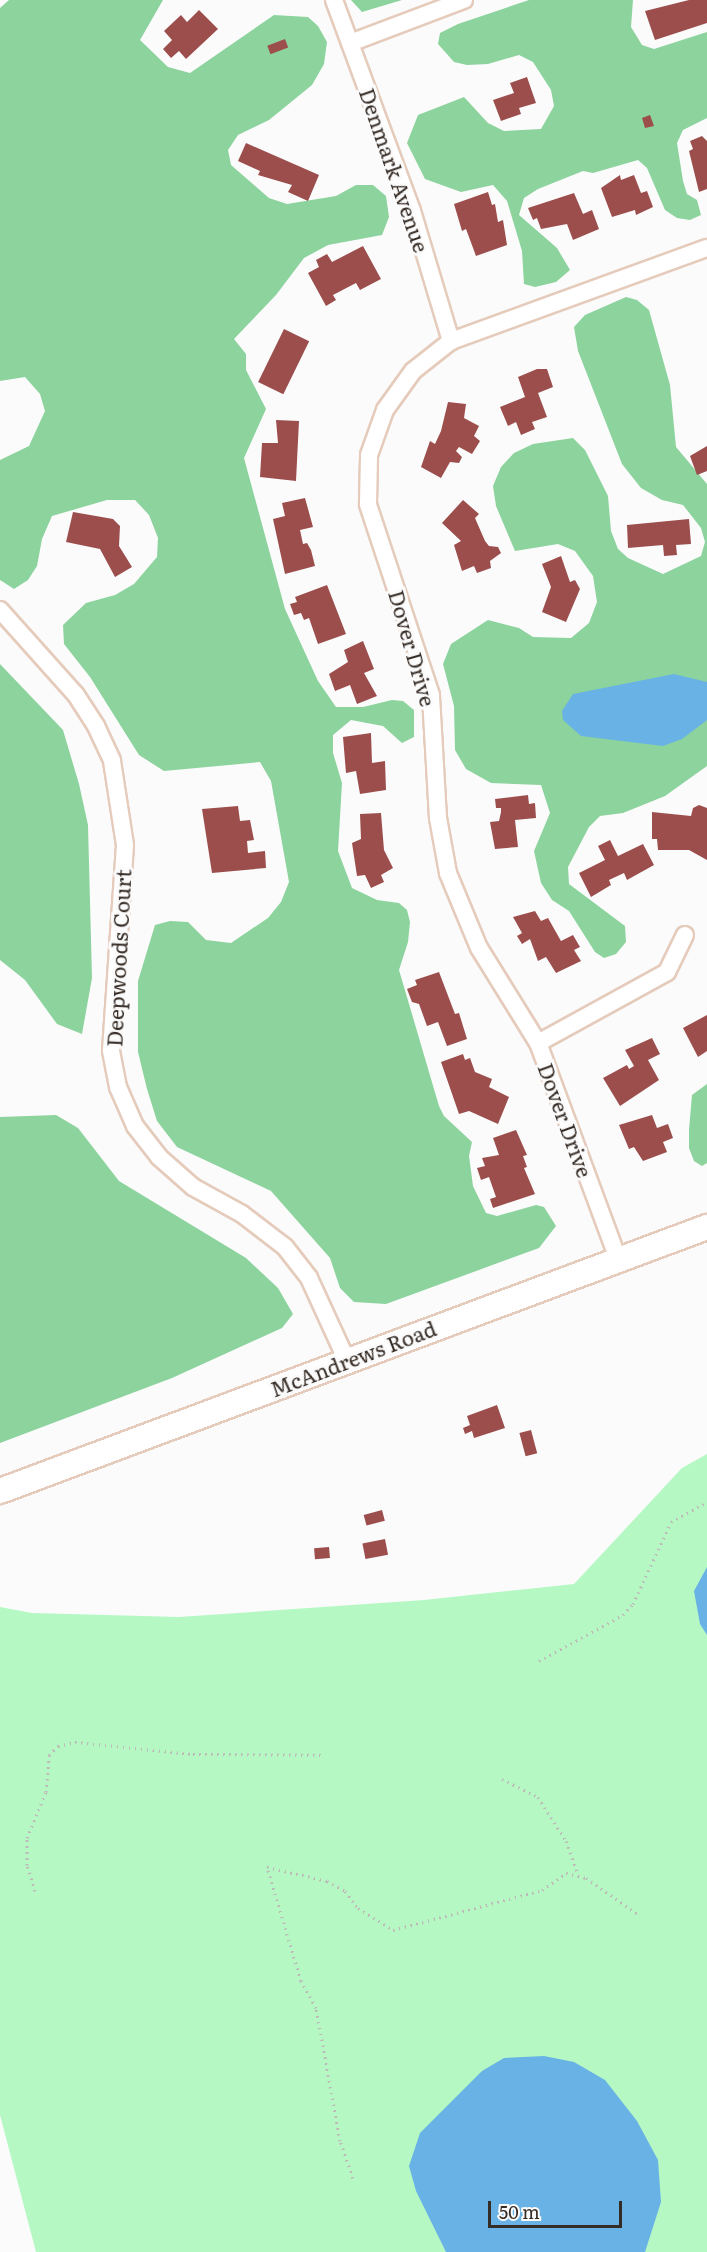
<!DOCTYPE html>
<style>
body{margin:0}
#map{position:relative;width:707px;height:2252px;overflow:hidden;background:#fbfbfb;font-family:Literata,serif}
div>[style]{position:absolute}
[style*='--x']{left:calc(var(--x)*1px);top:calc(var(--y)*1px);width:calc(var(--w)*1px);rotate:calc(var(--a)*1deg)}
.green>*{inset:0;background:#b5f8c4}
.forest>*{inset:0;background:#8cd39d}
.water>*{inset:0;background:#69b2e5}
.building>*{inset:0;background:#9c4e4d;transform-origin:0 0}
.path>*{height:3px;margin-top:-1.5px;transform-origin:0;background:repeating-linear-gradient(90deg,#bdbab8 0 1.5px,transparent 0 6px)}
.roads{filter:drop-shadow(2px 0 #e5cbbb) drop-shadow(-2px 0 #e5cbbb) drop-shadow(0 2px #e5cbbb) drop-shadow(0 -2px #e5cbbb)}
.street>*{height:16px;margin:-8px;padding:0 8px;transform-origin:8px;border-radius:8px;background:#fff}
.secondary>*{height:24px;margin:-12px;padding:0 12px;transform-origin:12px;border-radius:12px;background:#fff}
span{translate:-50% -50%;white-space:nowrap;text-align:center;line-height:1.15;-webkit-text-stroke:6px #fbfbfb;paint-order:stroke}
.street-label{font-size:21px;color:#362c26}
.scale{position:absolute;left:488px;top:2201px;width:134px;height:27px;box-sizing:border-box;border:3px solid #362c26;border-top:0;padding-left:8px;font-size:18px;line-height:21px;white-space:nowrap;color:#362c26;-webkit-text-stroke:4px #fbfbfb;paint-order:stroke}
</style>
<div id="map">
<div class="green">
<div style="clip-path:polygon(707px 1454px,707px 2252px,36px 2252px,0 2115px,0 1607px,32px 1613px,179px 1617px,424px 1600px,574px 1584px,682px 1468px)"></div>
</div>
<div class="forest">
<div style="clip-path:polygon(9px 0,163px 0,140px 40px,168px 67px,190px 73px,274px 15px,308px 17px,318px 26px,327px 42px,324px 64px,312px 85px,269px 120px,238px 135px,228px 150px,231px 165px,269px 198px,287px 204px,336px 196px,356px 185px,373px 185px,386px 196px,389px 217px,382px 235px,328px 245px,304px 258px,276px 295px,234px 339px,246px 354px,246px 370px,266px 409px,244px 458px,285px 609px,318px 681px,336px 707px,363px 707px,392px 700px,403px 701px,414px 710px,414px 737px,402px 743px,383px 726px,351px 720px,333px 735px,333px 753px,342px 783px,338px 851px,352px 888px,377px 900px,399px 903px,407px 910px,410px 922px,408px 942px,399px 970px,439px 1106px,444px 1116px,472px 1142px,469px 1156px,473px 1186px,486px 1213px,497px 1216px,536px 1205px,544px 1207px,556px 1226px,539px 1248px,386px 1304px,354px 1302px,340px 1288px,330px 1258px,271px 1191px,177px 1147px,157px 1121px,147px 1089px,138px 1052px,138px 981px,155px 925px,170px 921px,188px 922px,206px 940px,231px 943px,268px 918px,281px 902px,289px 882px,271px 781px,260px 762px,164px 771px,139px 755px,90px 677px,64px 644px,63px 625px,86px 603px,115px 595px,134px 584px,157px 557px,158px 538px,149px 515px,135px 500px,107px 500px,52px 516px,42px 539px,37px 566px,28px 580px,14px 589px,0 580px,0 460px,29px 446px,45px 411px,40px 394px,25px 377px,0 381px,0 8px)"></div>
<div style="clip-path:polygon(351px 0,402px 0,362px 12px)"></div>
<div style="clip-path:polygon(529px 0,633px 0,631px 27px,642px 45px,654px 49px,707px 32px,707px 118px,683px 130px,677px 143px,683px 181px,687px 194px,697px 200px,701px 215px,690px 220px,677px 218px,665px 210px,647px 168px,638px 160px,593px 173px,583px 171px,538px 189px,524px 198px,519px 215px,557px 248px,570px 270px,556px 282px,535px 287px,524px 284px,522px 251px,507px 201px,493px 185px,461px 192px,425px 179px,407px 143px,418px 115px,464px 97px,488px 123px,504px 131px,541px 129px,554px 106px,551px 90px,533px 62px,519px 55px,488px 64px,467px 65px,454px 62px,438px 44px,440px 33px,458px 24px)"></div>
<div style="clip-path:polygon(626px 297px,637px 300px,649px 310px,670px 385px,676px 447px,707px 484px,707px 766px,665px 796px,623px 813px,600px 816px,589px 827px,568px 867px,569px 884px,625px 926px,626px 942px,616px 954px,604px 958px,595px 952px,569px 911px,552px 900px,541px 883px,534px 851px,550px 813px,541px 785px,491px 783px,466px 769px,455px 750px,454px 706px,443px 664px,451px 644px,488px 620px,519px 628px,533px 637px,571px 638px,589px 623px,597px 602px,593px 576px,575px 551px,558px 544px,515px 551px,496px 506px,493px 486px,501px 467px,514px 453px,533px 444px,573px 438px,585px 450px,608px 496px,611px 531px,618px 549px,628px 558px,663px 574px,701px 556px,705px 542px,701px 528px,683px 505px,662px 500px,641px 488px,622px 464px,578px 351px,574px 327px,585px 315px)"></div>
<div style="clip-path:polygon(0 664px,63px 730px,79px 784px,88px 825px,92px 978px,82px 1034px,57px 1024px,25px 980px,0 960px)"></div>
<div style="clip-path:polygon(707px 1084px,707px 1163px,702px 1166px,694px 1161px,689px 1148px,689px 1130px,692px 1095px)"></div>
<div style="clip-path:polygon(56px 1115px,78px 1128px,119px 1181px,246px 1258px,278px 1288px,293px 1314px,282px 1328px,172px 1378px,0 1443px,0 1117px)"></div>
</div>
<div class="water">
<div style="clip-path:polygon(674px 674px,707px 682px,707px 720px,682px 739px,663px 746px,581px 736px,563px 720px,562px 711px,573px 694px)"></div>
<div style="clip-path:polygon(707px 1567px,707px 1635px,700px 1624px,694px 1591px)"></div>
<div style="clip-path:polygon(544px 2056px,574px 2062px,605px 2080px,637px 2121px,658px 2160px,661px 2202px,645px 2252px,446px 2252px,416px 2191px,409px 2166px,420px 2133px,482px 2071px,504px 2058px)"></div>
</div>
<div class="building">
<div style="clip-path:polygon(689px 0,707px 0,707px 23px,655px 40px,645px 11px)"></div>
<div style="clip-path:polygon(199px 10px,218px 29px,186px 59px,179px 51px,171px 58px,163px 49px,172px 40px,164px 31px,181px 15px,187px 22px)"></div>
<div style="left:285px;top:39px;width:9px;height:19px;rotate:69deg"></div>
<div style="clip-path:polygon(527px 77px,536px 103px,519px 108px,521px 114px,501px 121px,493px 100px,514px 93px,510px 83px)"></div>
<div style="clip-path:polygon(650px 115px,654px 126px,645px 128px,642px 118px)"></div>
<div style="clip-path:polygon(702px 136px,707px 141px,707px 189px,699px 192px,689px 151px,693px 149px,690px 141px)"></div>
<div style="clip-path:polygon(246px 143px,319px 175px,308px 201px,288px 192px,292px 185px,258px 175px,260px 171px,238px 161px)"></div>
<div style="clip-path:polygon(620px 175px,621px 180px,634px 175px,641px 193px,647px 191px,653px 207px,636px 215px,635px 210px,612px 217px,601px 188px)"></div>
<div style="clip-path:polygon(488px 192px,492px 205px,495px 204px,498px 222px,503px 220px,507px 245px,476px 256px,466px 229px,462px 231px,454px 204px)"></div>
<div style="clip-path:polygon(574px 193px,583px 214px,592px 210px,599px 229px,573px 240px,567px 224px,541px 229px,537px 218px,533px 220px,528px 208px)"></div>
<div style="clip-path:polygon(363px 246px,381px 279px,360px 290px,356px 283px,333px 295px,336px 300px,326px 306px,308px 273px,319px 267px,316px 260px,327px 254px,332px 262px)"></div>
<div style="left:284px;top:329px;width:28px;height:59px;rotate:26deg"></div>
<div style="clip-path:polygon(537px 369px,547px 369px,553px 387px,538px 393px,547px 417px,532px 422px,535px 429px,521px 435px,516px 422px,508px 426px,500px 407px,525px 397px,518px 377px)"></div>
<div style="clip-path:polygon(448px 402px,466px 404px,464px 418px,479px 426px,474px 436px,480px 441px,472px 454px,459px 447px,456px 451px,462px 457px,459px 463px,450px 462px,441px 478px,421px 467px,430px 441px,435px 444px,441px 431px)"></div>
<div style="clip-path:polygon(276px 420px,299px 421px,296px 481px,260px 477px,262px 443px,278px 443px)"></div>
<div style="clip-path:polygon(707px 446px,707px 471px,697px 475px,690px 456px)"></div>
<div style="clip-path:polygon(305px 498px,313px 527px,300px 530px,303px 544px,307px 543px,311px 550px,315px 566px,285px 574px,273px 519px,285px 516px,282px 503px)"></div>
<div style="clip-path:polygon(463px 500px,479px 514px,475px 518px,485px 541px,489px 546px,498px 547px,501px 553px,490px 561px,491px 568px,477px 573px,474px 566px,462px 571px,454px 545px,461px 541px,442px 523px)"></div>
<div style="clip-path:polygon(73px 512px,113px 519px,120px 526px,119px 546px,132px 567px,115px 577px,100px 549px,66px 542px)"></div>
<div style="clip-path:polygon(689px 519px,691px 544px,676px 545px,677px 555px,664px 556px,663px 545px,628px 548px,627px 525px)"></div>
<div style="clip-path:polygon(561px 556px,570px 582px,575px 580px,580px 589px,566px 622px,542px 612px,551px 587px,542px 564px)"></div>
<div style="clip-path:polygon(327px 585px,346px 634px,318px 644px,309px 618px,304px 620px,301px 613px,294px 615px,290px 604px,297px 602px,295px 597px)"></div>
<div style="clip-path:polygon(363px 641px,374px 669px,364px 673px,377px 696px,357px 704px,350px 685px,335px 691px,329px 674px,348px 662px,344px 650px)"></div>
<div style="clip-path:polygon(371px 733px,372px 763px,385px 761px,386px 790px,360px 794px,356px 771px,346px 773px,343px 737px)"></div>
<div style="clip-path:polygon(528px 795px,529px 804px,535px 803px,536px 818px,515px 820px,518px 847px,495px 849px,490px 822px,499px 821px,501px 812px,501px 808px,496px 808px,495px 799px)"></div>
<div style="clip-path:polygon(699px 805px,707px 808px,707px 860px,689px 850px,658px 850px,657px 839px,652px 839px,652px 812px,691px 816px,693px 808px)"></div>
<div style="clip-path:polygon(238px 806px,240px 821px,250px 820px,254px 840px,247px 841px,248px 853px,265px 851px,266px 868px,212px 873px,202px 809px)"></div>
<div style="clip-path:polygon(381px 813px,384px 850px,393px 868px,381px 875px,384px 882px,371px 888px,365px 875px,357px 876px,352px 843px,361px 839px,360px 814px)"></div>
<div style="clip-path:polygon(610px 840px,618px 856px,643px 844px,654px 865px,627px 880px,624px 873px,609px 880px,611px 885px,591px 897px,579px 873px,605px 860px,598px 846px)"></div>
<div style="clip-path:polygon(535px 911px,541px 921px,548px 918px,561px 941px,573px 935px,580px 947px,574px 950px,581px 961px,556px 973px,546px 957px,538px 961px,530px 939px,522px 944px,517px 936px,522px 933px,513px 917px)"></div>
<div style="clip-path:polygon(439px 972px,455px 1014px,459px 1013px,467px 1039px,447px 1046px,438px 1022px,427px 1026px,419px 1004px,412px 1002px,407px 989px,417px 985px,415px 980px)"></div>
<div style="clip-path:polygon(707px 1015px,707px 1051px,698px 1057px,683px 1028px)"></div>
<div style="clip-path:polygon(652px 1038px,660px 1054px,648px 1060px,659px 1080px,620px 1106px,603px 1078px,627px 1065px,629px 1069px,634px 1066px,625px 1050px)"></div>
<div style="clip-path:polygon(463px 1054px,465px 1060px,470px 1058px,475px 1072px,492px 1079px,489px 1087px,509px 1097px,498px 1124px,469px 1111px,459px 1114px,441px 1062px)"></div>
<div style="clip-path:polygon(652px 1115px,657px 1128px,668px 1124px,673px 1138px,663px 1142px,667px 1152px,643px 1161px,634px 1147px,629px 1149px,619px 1125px)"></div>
<div style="clip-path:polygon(516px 1130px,527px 1155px,523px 1156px,527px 1167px,524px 1168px,535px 1194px,493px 1208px,490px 1199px,496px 1197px,489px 1177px,481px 1180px,477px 1168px,485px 1166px,482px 1158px,499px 1155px,493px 1138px)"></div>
<div style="clip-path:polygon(497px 1405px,505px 1428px,474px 1438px,472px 1431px,465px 1434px,463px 1428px,470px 1425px,467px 1416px)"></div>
<div style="left:531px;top:1430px;width:24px;height:12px;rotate:75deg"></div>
<div style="left:382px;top:1510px;width:11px;height:19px;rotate:75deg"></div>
<div style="left:385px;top:1539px;width:16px;height:23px;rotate:79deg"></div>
<div style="left:329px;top:1547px;width:11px;height:15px;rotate:85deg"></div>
</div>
<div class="path">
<div style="--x:539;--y:1661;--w:96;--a:-28.7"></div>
<div style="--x:623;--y:1615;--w:15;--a:-48"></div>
<div style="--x:633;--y:1604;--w:90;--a:-65.1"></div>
<div style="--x:671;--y:1522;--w:41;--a:-29.1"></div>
<div style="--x:502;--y:1779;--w:40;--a:26.6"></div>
<div style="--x:538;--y:1797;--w:52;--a:57.5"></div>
<div style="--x:566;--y:1841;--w:37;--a:70"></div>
<div style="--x:35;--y:1891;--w:27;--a:-107"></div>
<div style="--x:27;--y:1865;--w:27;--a:-90"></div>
<div style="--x:27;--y:1838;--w:50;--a:-67.6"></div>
<div style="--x:46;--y:1792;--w:37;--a:-85"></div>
<div style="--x:49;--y:1755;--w:13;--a:-45"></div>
<div style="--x:58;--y:1746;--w:17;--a:-13"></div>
<div style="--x:75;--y:1742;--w:119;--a:5.8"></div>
<div style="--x:193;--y:1754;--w:128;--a:0.4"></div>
<div style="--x:353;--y:2178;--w:39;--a:-109"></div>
<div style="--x:340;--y:2141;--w:135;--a:-100.2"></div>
<div style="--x:316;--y:2008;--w:31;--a:-119"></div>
<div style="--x:301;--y:1981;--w:119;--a:-106.6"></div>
<div style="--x:267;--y:1867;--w:62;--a:13.1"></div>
<div style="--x:327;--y:1881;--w:21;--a:29"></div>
<div style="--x:345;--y:1891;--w:21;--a:53"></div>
<div style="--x:358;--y:1908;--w:41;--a:32.2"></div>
<div style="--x:393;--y:1930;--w:154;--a:-15"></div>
<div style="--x:542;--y:1890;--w:29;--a:-35"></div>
<div style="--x:566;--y:1873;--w:21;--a:14"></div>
<div style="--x:586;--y:1878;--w:65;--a:34.9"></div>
</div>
<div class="roads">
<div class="street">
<div style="--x:334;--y:0;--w:225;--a:69.7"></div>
<div style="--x:412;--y:211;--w:136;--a:73.3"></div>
<div style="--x:350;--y:43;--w:122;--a:-20.7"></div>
<div style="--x:0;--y:610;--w:114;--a:48.2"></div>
<div style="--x:76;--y:695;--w:37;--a:57"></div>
<div style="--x:96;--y:726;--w:38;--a:65"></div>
<div style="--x:112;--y:761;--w:85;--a:81.2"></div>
<div style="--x:125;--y:845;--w:206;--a:93.9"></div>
<div style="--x:111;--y:1051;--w:37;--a:79"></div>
<div style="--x:118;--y:1087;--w:43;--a:66.4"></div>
<div style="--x:135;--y:1126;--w:39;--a:52"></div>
<div style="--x:159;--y:1157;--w:45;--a:41.4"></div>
<div style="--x:193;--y:1187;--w:56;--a:28.9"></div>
<div style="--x:242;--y:1214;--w:54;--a:37.5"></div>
<div style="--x:285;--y:1247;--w:39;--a:52"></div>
<div style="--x:309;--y:1278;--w:89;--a:65.4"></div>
<div style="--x:538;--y:1043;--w:147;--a:-28.8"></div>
<div style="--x:667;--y:972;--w:41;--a:-64.1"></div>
<div style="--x:618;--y:1259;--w:230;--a:-110.3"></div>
<div style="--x:538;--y:1043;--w:112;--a:-121.8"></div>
<div style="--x:479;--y:948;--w:81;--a:-112.5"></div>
<div style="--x:448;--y:873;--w:56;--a:-100.3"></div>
<div style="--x:438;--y:818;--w:123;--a:-93.3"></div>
<div style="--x:431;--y:695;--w:201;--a:-108.3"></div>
<div style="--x:368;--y:504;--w:49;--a:-88.8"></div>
<div style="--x:369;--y:455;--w:48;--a:-70.4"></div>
<div style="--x:385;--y:410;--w:48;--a:-54.3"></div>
<div style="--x:413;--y:371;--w:48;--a:-38.3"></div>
<div style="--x:451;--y:341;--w:272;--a:-20"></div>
</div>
<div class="secondary">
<div style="--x:0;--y:1491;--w:755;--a:-20.48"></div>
</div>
</div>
<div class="street-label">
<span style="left:395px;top:170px;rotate:71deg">Denmark Avenue</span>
<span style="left:413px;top:648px;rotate:74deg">Dover Drive</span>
<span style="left:118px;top:958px;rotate:-87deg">Deepwoods Court</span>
<span style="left:566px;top:1120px;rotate:70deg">Dover Drive</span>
<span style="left:353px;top:1358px;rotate:-21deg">McAndrews Road</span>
</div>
<div class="scale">50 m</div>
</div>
